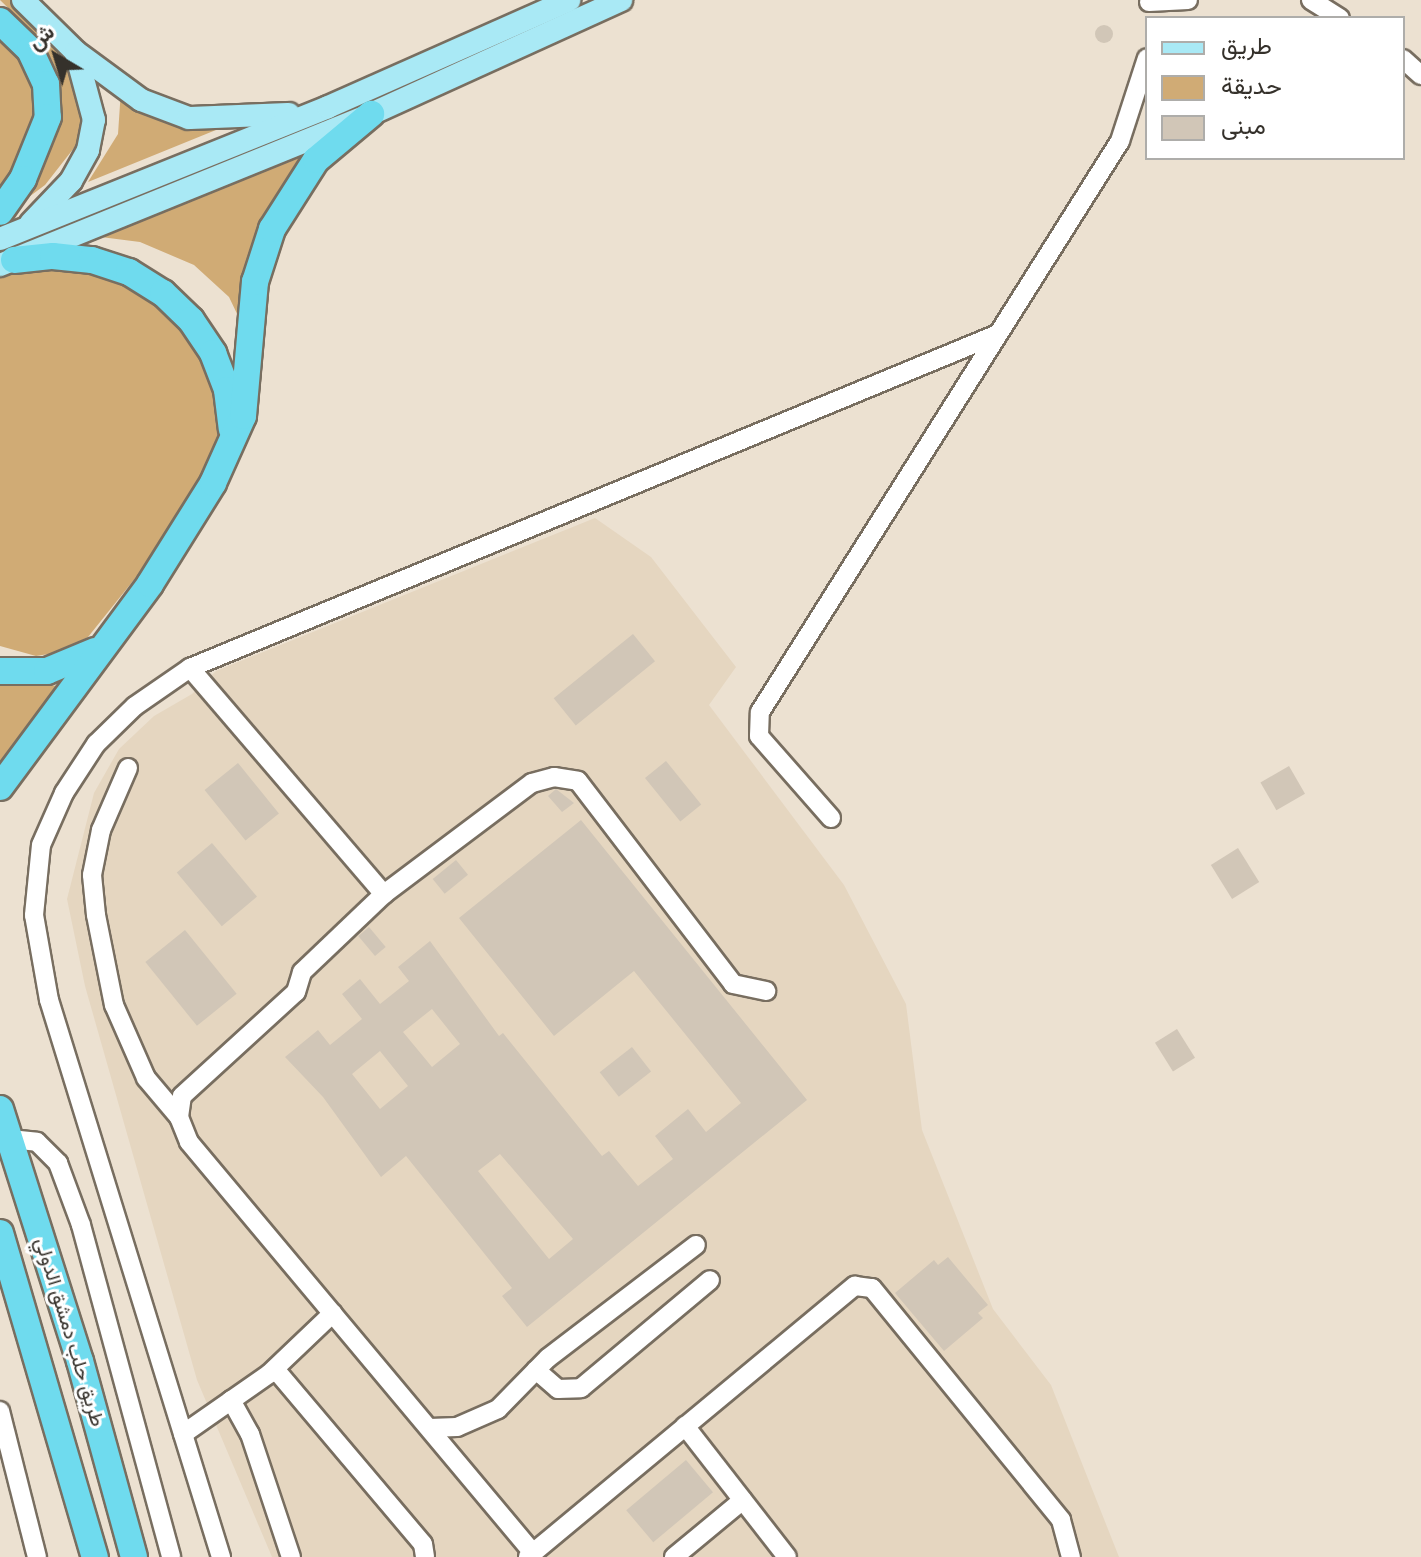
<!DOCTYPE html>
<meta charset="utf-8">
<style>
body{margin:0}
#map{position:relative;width:1421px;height:1557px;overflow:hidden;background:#ece1d1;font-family:"DM Sans",Vazirmatn,sans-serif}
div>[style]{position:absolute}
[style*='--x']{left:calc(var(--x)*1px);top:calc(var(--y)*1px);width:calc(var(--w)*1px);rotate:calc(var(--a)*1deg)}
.built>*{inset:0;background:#e5d6c0}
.green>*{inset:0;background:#d0ab75}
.building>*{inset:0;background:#d1c6b7;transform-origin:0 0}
.round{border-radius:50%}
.roads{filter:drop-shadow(2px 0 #786e60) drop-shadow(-2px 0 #786e60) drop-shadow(0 2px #786e60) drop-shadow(0 -2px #786e60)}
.minor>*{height:18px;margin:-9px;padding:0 9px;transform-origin:9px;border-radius:9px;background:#fff}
.major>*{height:22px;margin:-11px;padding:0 11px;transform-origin:11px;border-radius:11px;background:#a9e9f5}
.highway>*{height:26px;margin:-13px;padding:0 13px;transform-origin:13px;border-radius:13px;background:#6fdbee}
span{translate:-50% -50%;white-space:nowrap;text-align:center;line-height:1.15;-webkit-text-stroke:6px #fff;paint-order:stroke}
.street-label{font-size:20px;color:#35312b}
.legend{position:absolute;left:1145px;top:16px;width:260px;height:144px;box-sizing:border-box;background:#fff;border:2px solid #aeadaa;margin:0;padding:10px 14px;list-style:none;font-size:24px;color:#35312b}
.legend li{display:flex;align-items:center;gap:16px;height:40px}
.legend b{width:40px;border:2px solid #aeadaa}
.north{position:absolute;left:16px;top:16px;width:80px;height:80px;-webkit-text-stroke:6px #fff;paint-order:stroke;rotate:322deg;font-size:22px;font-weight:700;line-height:32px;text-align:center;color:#35312b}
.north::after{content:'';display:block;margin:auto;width:28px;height:36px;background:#35312b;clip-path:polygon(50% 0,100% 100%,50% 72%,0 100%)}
</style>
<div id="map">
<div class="built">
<div style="clip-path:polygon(595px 518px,651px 557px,736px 667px,709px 705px,844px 885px,906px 1004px,922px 1130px,993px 1309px,1051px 1385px,1119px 1557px,272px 1557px,197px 1380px,85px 986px,67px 899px,94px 793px,119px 749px,154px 716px,192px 694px,216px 671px)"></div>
</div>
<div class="green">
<div style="clip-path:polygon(0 0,21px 0,62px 36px,88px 130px,45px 185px,10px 211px,49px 153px,61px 116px,61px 80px,43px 42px)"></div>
<div style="clip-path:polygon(0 35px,21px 56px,35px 88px,37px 116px,27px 147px,0 192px)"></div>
<div style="clip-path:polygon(122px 75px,172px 109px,243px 119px,88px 182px,118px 134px)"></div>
<div style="clip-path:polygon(324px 141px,287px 186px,251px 343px,229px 297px,194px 265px,140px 242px,93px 236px)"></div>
<div style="clip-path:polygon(78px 263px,202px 319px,225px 447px,149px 561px,88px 637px,61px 652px,36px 656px,0 646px,0 273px)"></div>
<div style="clip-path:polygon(0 672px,60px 687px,0 768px)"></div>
</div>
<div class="building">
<div class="round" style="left:1095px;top:25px;width:18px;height:18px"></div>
<div style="left:633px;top:634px;width:35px;height:102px;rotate:51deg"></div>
<div style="left:666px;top:761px;width:56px;height:27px;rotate:51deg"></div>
<div style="left:238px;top:763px;width:65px;height:43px;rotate:51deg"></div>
<div style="left:1289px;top:766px;width:32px;height:33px;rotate:60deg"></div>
<div style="clip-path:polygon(556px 789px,574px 803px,562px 812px,548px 796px)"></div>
<div style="clip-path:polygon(evenodd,581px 820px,807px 1100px,527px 1327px,502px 1296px,512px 1288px,406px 1156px,381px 1177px,323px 1097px,285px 1057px,318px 1030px,330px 1045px,362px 1019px,342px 994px,360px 979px,380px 1004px,409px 981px,398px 967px,430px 941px,499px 1036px,503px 1033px,602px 1156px,609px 1151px,638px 1186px,673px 1159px,655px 1136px,688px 1109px,706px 1132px,741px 1103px,634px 971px,554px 1036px,459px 918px,581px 820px,432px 1009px,460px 1044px,432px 1067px,403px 1032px,432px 1009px,581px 820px,380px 1051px,408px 1086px,380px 1109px,352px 1074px,380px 1051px,581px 820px,500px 1154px,573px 1239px,549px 1259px,478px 1171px,500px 1154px)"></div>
<div style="left:212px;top:843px;width:70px;height:46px;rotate:50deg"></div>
<div style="left:1238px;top:848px;width:40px;height:32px;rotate:58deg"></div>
<div style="left:456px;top:860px;width:19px;height:30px;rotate:51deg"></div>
<div style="left:369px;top:927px;width:26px;height:14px;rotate:50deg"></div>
<div style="left:185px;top:930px;width:82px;height:51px;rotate:51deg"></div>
<div style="left:1177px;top:1029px;width:34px;height:26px;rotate:58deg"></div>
<div style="left:632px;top:1047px;width:31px;height:41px;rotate:52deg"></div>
<div style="clip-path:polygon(948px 1257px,988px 1305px,978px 1313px,983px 1318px,944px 1351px,895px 1293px,934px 1260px,938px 1265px)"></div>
<div style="left:686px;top:1460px;width:42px;height:78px;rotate:50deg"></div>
</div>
<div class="roads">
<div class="minor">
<div style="--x:1311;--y:0;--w:34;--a:32"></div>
<div style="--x:1149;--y:2;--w:39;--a:-3"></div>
<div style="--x:1403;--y:59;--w:24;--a:42"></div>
<div style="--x:190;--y:668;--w:298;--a:49.4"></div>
<div style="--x:128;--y:768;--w:68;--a:113.5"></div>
<div style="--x:101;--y:830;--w:46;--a:101.3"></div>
<div style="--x:92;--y:875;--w:40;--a:84.3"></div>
<div style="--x:96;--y:915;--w:92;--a:78.7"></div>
<div style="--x:114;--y:1005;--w:80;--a:66.3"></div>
<div style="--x:146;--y:1078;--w:51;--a:49.8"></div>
<div style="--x:831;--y:818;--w:109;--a:-131.3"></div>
<div style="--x:759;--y:736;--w:24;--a:-88"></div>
<div style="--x:760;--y:712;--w:675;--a:-57.77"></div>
<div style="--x:1120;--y:141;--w:87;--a:-72"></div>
<div style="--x:10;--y:1139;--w:27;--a:6"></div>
<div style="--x:37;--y:1142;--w:30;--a:45"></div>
<div style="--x:58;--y:1163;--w:66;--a:69.6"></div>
<div style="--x:81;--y:1225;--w:344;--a:74.8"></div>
<div style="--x:275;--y:1369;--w:229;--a:49.8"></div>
<div style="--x:423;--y:1544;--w:13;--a:81"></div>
<div style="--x:536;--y:1370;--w:29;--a:41"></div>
<div style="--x:558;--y:1389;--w:23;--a:-2"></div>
<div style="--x:581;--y:1388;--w:168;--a:-39.9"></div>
<div style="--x:231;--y:1400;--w:39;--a:61"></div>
<div style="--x:250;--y:1434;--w:130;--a:71.6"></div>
<div style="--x:0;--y:1411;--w:151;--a:75.8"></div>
<div style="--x:685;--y:1426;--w:166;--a:52.1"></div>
<div style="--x:430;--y:1428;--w:27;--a:-2"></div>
<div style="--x:457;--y:1427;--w:45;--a:-23.7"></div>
<div style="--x:498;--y:1409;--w:71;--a:-45.6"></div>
<div style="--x:548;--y:1358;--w:186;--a:-37.4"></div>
<div style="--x:183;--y:1434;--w:105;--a:-34.9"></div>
<div style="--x:269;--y:1374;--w:88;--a:-43.6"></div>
<div style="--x:533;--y:1553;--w:536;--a:-129.93"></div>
<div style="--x:189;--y:1142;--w:27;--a:-112"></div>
<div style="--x:179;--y:1117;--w:21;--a:-82"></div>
<div style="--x:182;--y:1096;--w:154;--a:-42.4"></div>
<div style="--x:296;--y:992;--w:21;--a:-73"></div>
<div style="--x:302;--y:972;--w:113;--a:-43.6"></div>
<div style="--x:384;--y:894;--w:185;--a:-36.9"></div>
<div style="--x:532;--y:783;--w:23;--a:-15"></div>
<div style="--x:554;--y:777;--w:24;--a:9"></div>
<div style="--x:578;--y:781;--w:255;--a:52.6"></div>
<div style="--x:733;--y:984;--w:34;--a:12"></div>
<div style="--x:221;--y:1557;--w:583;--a:-107.16"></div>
<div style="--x:49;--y:1000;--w:86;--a:-100"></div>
<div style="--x:34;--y:915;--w:70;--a:-84.3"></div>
<div style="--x:41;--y:845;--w:57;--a:-66.1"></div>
<div style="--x:64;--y:793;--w:59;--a:-56.9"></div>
<div style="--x:96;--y:744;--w:54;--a:-44.3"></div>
<div style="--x:135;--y:706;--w:67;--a:-34.6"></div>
<div style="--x:190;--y:668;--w:874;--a:-22.46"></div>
<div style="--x:528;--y:1557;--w:425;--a:-39.7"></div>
<div style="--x:855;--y:1286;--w:17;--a:7"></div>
<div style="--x:872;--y:1288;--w:299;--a:50.8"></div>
<div style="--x:1061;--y:1520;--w:38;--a:75"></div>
<div style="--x:674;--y:1557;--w:89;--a:-39.6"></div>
</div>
<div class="major">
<div style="--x:23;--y:0;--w:74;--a:44.5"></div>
<div style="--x:76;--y:52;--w:81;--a:36.4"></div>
<div style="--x:141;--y:100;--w:51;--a:20.6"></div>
<div style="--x:189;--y:118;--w:100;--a:-2.3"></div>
<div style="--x:31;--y:223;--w:58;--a:-46.4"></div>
<div style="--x:71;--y:181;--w:35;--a:-61"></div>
<div style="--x:88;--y:150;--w:31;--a:-79"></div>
<div style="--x:94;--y:120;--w:69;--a:-105"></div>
<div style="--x:0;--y:239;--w:354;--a:-21.9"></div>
<div style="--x:328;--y:107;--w:264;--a:-23.9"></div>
<div style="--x:0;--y:265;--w:401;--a:-22.1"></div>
<div style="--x:371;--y:114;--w:275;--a:-24.5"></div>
</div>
<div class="highway">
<div style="--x:0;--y:21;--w:42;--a:44"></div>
<div style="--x:30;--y:50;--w:38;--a:65"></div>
<div style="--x:46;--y:84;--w:33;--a:87"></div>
<div style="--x:48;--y:117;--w:67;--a:112"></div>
<div style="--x:23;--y:179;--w:40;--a:124.9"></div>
<div style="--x:14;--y:260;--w:39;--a:-6"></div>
<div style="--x:53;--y:256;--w:39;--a:6"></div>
<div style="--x:92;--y:260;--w:39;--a:18"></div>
<div style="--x:129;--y:272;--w:40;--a:32"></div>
<div style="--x:163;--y:293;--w:39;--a:44"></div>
<div style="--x:191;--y:320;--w:40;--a:56"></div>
<div style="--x:213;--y:353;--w:40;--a:69"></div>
<div style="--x:227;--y:390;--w:39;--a:83"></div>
<div style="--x:0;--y:671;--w:47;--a:0"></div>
<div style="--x:47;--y:671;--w:52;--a:-22.6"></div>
<div style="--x:0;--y:787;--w:252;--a:-53.5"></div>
<div style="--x:150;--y:584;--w:119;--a:-58"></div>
<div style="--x:213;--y:483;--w:73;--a:-65.9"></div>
<div style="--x:243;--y:416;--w:135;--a:-84.9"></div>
<div style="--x:255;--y:282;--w:56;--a:-72.2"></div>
<div style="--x:272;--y:229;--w:82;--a:-57.5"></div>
<div style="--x:316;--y:160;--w:72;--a:-39.9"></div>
<div style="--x:0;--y:1109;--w:264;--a:72.4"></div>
<div style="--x:80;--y:1361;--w:203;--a:74.6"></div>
<div style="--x:0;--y:1233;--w:338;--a:73.7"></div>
</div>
</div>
<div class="street-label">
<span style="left:70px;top:1332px;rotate:73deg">طريق حلب دمشق الدولي</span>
</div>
<ul class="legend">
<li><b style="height:10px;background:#a9e9f5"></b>طريق</li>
<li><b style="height:22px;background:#d0ab75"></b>حديقة</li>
<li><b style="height:22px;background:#d1c6b7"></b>مبنى</li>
</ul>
<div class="north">ش</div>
</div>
